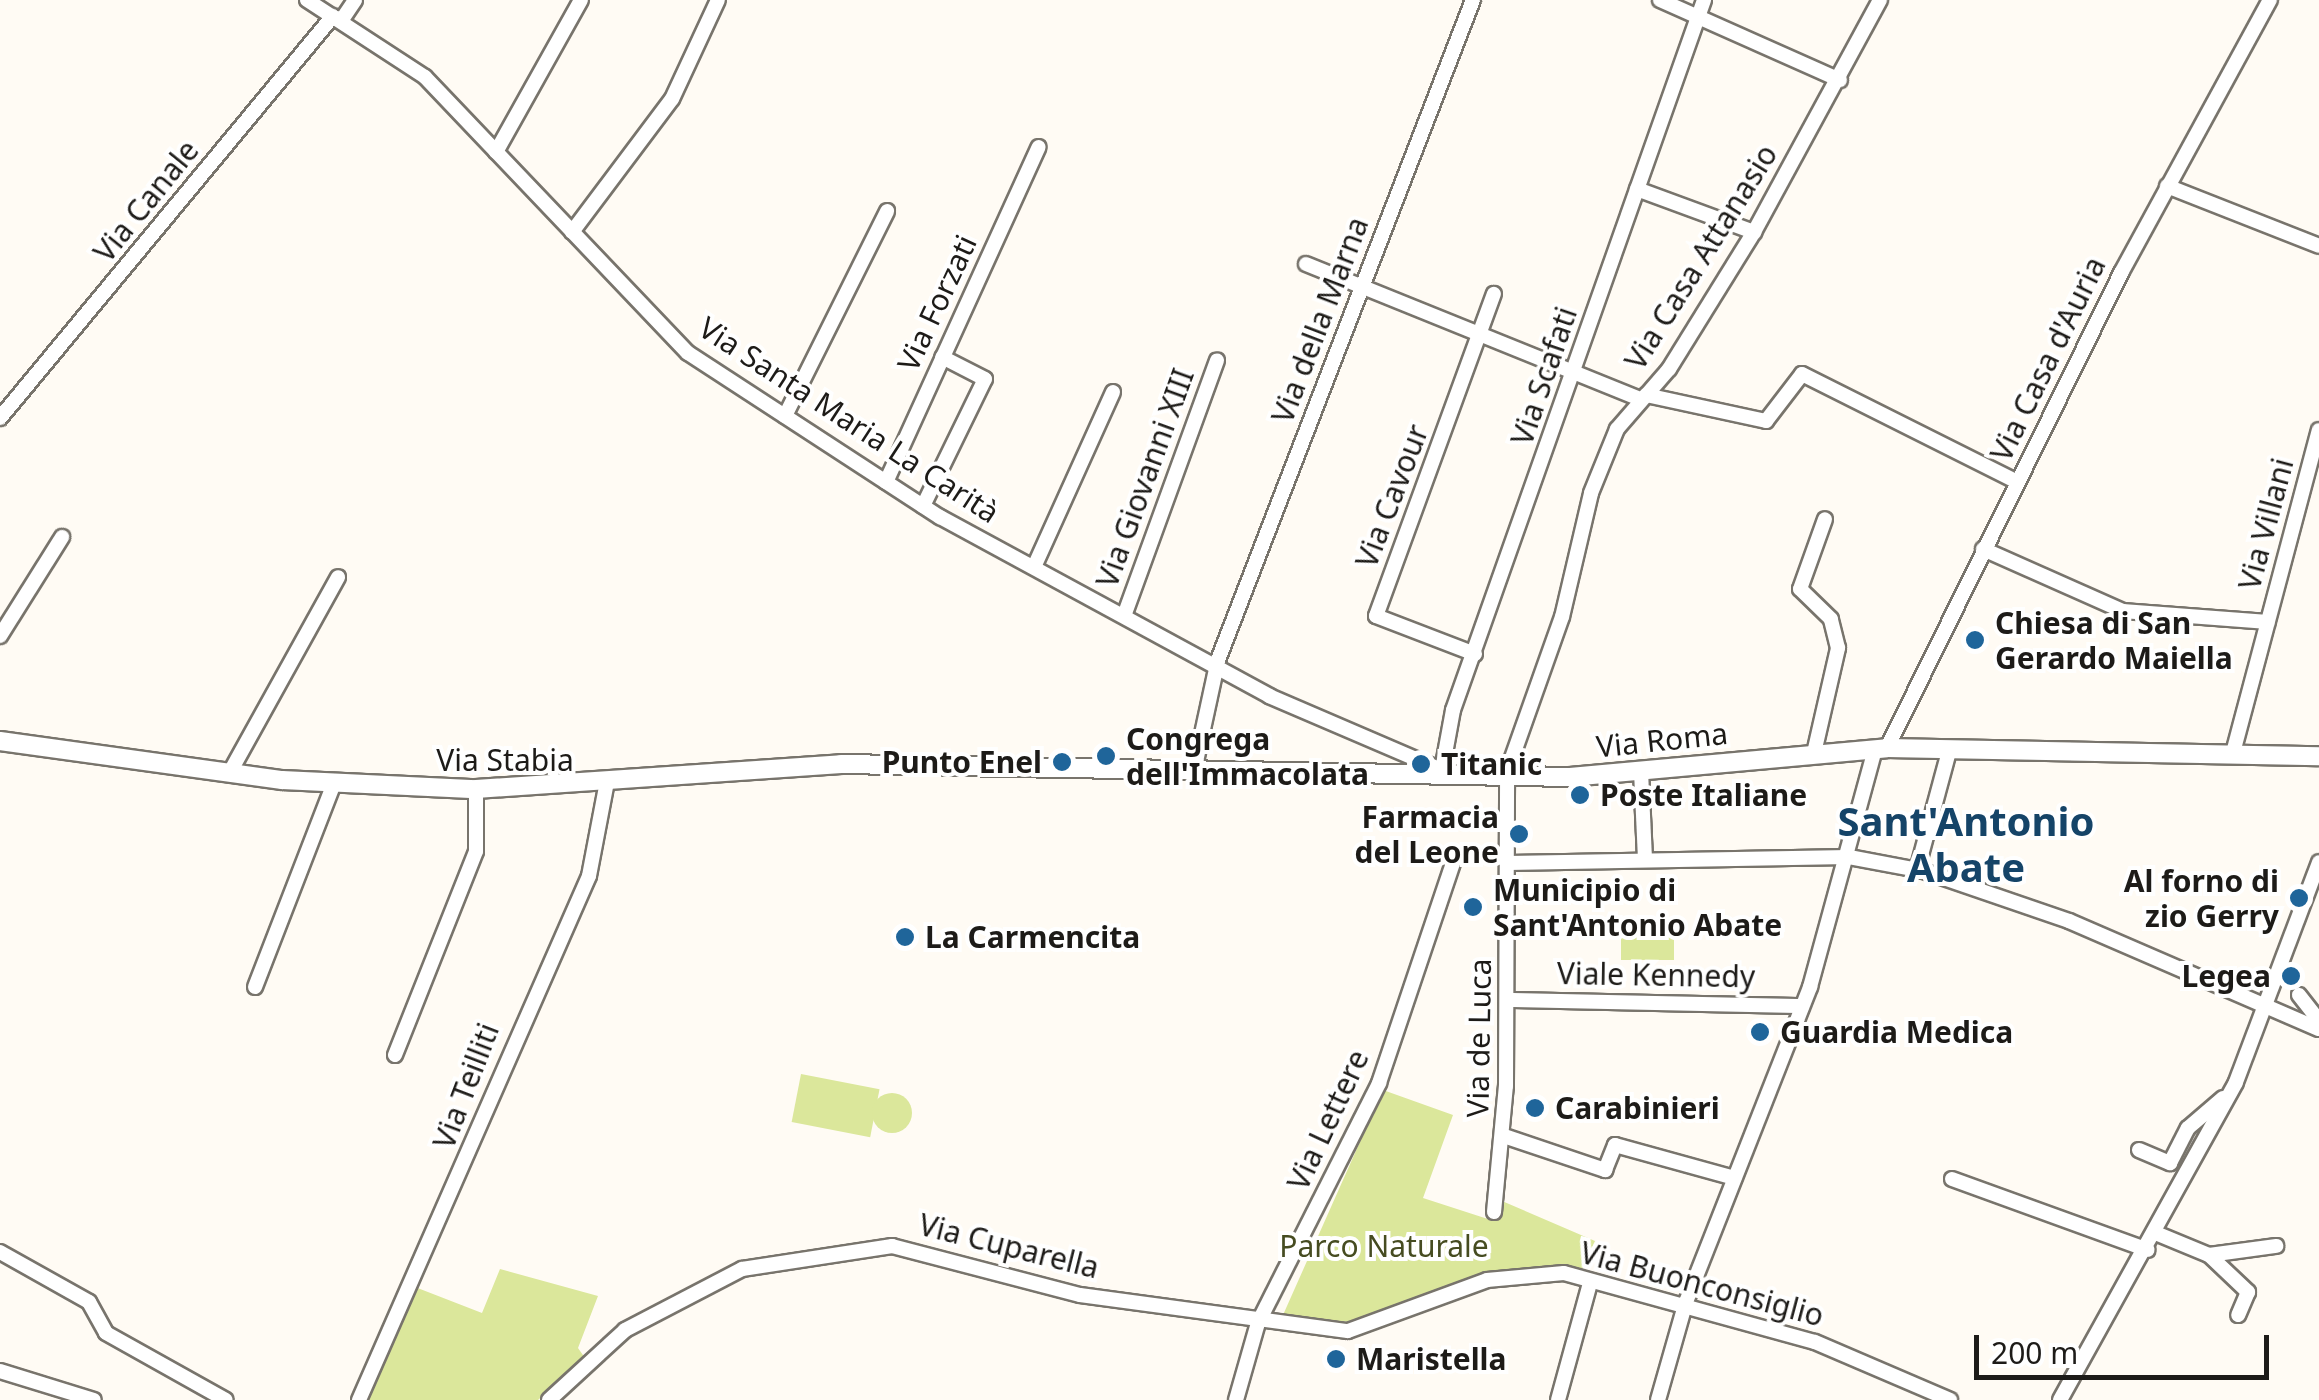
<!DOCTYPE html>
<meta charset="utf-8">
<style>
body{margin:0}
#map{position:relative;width:2319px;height:1400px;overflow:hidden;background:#fffbf4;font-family:"Noto Sans",sans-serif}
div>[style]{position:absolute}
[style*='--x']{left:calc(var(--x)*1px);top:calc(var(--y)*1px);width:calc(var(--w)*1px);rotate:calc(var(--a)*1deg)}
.green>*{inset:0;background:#dbe79b;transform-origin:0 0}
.round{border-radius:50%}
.roads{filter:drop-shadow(2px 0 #78746c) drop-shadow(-2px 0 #78746c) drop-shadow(0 2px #78746c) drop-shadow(0 -2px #78746c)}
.minor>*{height:14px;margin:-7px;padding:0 7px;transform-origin:7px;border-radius:7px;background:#fff}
.major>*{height:18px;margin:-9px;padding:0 9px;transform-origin:9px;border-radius:9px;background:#fff}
.dots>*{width:28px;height:28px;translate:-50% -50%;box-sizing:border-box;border:5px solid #fff;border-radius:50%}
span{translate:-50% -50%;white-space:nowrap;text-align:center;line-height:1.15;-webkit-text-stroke:8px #fff;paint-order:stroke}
.street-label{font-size:30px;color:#1d1b18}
.poi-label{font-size:30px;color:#1d1b18;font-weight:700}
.left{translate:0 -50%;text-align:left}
.right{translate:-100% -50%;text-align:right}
.park-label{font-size:30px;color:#464c21}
.district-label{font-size:40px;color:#154468;font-weight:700}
.scale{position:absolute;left:1974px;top:1335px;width:295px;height:45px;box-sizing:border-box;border:5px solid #1d1b18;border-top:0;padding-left:12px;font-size:30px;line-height:35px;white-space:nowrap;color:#1d1b18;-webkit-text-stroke:8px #fff;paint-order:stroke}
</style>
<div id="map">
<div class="green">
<div style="left:1621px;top:932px;width:53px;height:28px"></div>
<div style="left:801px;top:1074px;width:80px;height:49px;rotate:11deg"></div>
<div style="clip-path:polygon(1383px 1090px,1453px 1115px,1423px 1198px,1494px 1221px,1502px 1201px,1595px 1241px,1581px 1271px,1481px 1278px,1349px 1322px,1283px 1315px)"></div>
<div class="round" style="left:872px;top:1093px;width:40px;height:40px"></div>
<div style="clip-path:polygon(500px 1269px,598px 1296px,578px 1348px,585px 1358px,538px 1400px,365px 1400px,415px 1287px,482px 1313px)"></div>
</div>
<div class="roads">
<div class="minor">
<div style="--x:307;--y:0;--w:141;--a:33.1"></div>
<div style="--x:425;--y:77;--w:381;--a:46.4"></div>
<div style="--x:688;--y:353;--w:301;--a:33.1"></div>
<div style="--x:940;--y:517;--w:375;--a:28.5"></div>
<div style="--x:1269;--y:696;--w:188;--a:23.2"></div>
<div style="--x:1660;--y:0;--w:197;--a:24"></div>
<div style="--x:341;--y:21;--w:25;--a:-56"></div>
<div style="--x:496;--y:152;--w:174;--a:-60.8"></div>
<div style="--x:2167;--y:186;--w:163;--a:21.5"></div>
<div style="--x:1637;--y:189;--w:125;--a:20.2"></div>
<div style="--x:572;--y:232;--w:166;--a:-53.1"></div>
<div style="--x:672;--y:99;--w:109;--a:-65.1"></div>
<div style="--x:1306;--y:264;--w:360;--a:22"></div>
<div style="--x:1646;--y:395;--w:123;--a:12.2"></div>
<div style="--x:1766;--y:421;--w:59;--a:-52.5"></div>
<div style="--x:1802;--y:374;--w:241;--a:26.6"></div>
<div style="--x:785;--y:416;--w:229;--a:-63.5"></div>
<div style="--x:0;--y:418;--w:522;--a:-50.36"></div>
<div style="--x:886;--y:482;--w:368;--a:-65.5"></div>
<div style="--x:923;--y:506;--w:141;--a:-64"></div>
<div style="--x:985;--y:379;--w:48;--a:-152.9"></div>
<div style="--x:1983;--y:549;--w:153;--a:23.9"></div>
<div style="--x:2123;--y:611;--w:145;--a:4.3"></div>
<div style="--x:1034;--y:567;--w:192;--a:-65.7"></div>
<div style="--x:1124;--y:616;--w:272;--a:-70"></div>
<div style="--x:0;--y:636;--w:117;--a:-57.9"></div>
<div style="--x:1475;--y:654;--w:106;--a:-159"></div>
<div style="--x:1376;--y:616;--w:343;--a:-69.9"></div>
<div style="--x:1887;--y:748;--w:530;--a:-63.77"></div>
<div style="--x:2121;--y:273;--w:311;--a:-61.4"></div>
<div style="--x:2234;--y:749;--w:330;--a:-75.1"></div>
<div style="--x:1814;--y:753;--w:108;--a:-77.1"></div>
<div style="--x:1838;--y:648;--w:30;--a:-104"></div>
<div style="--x:1831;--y:619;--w:43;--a:-135.9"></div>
<div style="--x:1800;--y:589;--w:74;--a:-70.3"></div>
<div style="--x:1442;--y:770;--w:61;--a:-79.6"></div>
<div style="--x:1453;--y:710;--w:753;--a:-70.53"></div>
<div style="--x:1194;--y:771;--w:114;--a:-77.8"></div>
<div style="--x:1218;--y:660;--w:708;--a:-68.88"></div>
<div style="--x:1641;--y:771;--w:89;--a:87.4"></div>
<div style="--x:229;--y:774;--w:225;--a:-61"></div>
<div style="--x:1508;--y:863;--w:341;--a:-1"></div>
<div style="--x:1849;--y:857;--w:75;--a:10.7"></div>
<div style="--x:1923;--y:871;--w:154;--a:18.9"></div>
<div style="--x:2069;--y:921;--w:272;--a:23.4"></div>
<div style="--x:1917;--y:870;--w:126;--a:-74.9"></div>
<div style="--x:255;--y:987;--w:219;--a:-68.8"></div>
<div style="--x:2299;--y:995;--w:33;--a:52"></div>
<div style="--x:1508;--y:1000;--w:294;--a:1.2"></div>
<div style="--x:395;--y:1055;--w:219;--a:-68.3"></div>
<div style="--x:476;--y:851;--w:62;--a:-90"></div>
<div style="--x:1504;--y:1136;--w:107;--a:18.6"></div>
<div style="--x:1605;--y:1170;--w:27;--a:-68"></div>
<div style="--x:1615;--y:1145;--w:124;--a:15.4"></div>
<div style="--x:2139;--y:1150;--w:34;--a:23"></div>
<div style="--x:2170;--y:1163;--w:39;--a:-63"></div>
<div style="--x:2188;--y:1128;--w:46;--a:-40.6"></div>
<div style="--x:1952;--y:1179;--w:208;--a:19.9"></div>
<div style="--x:1494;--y:1212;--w:127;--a:-84.6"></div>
<div style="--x:1506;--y:1086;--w:314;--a:-89.8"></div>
<div style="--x:1507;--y:772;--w:164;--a:-70.5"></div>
<div style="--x:1562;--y:617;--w:127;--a:-76.8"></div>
<div style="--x:1591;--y:493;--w:69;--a:-67.9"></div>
<div style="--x:1617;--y:429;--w:79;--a:-49.1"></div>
<div style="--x:1669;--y:369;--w:161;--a:-58.2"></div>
<div style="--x:1754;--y:232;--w:264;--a:-61.5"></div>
<div style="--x:2158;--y:1234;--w:55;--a:22.4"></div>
<div style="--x:2209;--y:1255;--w:68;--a:-7.7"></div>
<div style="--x:0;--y:1252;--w:102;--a:29.3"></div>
<div style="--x:89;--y:1302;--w:35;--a:61"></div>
<div style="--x:106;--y:1333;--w:137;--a:29.2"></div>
<div style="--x:2209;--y:1255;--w:54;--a:43.5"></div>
<div style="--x:2248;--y:1292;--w:25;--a:113"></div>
<div style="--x:0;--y:1371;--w:98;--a:17.1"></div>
<div style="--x:359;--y:1400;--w:572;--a:-66.3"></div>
<div style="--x:589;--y:876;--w:91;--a:-79.2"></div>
<div style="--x:549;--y:1400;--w:103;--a:-42.6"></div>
<div style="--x:625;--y:1330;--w:132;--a:-27.5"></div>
<div style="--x:742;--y:1269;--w:152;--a:-8.7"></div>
<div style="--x:892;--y:1246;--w:194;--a:14.6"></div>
<div style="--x:1080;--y:1295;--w:270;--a:7.7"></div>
<div style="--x:1348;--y:1331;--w:148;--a:-20.1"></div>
<div style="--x:1487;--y:1280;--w:77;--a:-5.2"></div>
<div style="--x:1564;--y:1273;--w:260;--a:15.4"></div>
<div style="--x:1815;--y:1342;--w:147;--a:23.2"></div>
<div style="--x:1236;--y:1400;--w:80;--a:-74.1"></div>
<div style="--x:1258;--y:1323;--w:269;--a:-63.2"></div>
<div style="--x:1379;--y:1083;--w:238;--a:-71.4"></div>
<div style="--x:1558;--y:1400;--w:121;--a:-74.7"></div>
<div style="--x:1658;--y:1400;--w:102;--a:-74.1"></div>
<div style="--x:1686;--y:1302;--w:339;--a:-68.5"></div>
<div style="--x:1810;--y:987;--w:247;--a:-74.7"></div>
<div style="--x:2060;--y:1400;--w:363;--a:-61"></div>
<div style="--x:2236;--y:1082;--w:235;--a:-69.3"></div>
</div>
<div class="major">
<div style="--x:0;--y:741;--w:285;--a:7.9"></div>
<div style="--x:282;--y:780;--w:194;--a:2.7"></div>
<div style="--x:476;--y:789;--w:366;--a:-3.9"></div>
<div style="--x:841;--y:764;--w:729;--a:1.02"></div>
<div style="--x:1570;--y:777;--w:318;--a:-5.2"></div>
<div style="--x:1887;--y:748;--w:432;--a:1.1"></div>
</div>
</div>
<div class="dots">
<div style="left:1975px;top:640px;background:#1f659a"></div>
<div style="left:1106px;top:756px;background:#1f659a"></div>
<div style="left:1062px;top:762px;background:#1f659a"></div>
<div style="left:1421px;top:764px;background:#1f659a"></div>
<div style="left:1580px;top:795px;background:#1f659a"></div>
<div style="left:1519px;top:834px;background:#1f659a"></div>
<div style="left:2299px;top:898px;background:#1f659a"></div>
<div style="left:1473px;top:907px;background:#1f659a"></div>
<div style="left:905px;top:937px;background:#1f659a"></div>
<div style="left:2291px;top:976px;background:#1f659a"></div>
<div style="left:1760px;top:1032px;background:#1f659a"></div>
<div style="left:1535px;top:1108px;background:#1f659a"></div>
<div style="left:1336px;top:1359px;background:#1f659a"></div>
</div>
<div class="street-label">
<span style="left:146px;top:201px;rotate:-51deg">Via Canale</span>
<span style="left:1701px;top:257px;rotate:-58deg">Via Casa Attanasio</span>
<span style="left:937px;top:303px;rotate:-65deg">Via Forzati</span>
<span style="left:1320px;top:320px;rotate:-69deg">Via della Marna</span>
<span style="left:2048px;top:359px;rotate:-64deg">Via Casa d'Auria</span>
<span style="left:1544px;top:376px;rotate:-71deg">Via Scafati</span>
<span style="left:849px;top:420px;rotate:33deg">Via Santa Maria La Carità</span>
<span style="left:1145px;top:478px;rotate:-70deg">Via Giovanni XIII</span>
<span style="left:1392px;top:496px;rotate:-69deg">Via Cavour</span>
<span style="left:2266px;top:524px;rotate:-75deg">Via Villani</span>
<span style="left:1662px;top:740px;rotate:-6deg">Via Roma</span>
<span style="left:505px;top:760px">Via Stabia</span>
<span style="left:1656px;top:975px;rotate:1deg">Viale Kennedy</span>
<span style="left:1479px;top:1038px;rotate:-89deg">Via de Luca</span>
<span style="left:466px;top:1086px;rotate:-69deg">Via Teilliti</span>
<span style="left:1328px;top:1120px;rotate:-65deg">Via Lettere</span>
<span style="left:1009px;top:1246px;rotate:14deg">Via Cuparella</span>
<span style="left:1702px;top:1284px;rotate:15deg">Via Buonconsiglio</span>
</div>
<div class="poi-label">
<span class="left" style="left:1995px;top:640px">Chiesa di San<br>Gerardo Maiella</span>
<span class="left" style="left:1126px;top:756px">Congrega<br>dell'Immacolata</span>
<span class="right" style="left:1042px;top:762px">Punto Enel</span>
<span class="left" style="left:1441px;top:764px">Titanic</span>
<span class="left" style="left:1600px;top:795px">Poste Italiane</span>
<span class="right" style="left:1499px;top:834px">Farmacia<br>del Leone</span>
<span class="right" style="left:2279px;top:898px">Al forno di<br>zio Gerry</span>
<span class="left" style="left:1493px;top:907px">Municipio di<br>Sant'Antonio Abate</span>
<span class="left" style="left:925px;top:937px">La Carmencita</span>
<span class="right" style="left:2271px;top:976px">Legea</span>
<span class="left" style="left:1780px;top:1032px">Guardia Medica</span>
<span class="left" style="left:1555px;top:1108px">Carabinieri</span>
<span class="left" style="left:1356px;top:1359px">Maristella</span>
</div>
<div class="park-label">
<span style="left:1384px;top:1246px">Parco Naturale</span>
</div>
<div class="district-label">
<span style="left:1966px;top:844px">Sant'Antonio<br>Abate</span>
</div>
<div class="scale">200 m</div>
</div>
